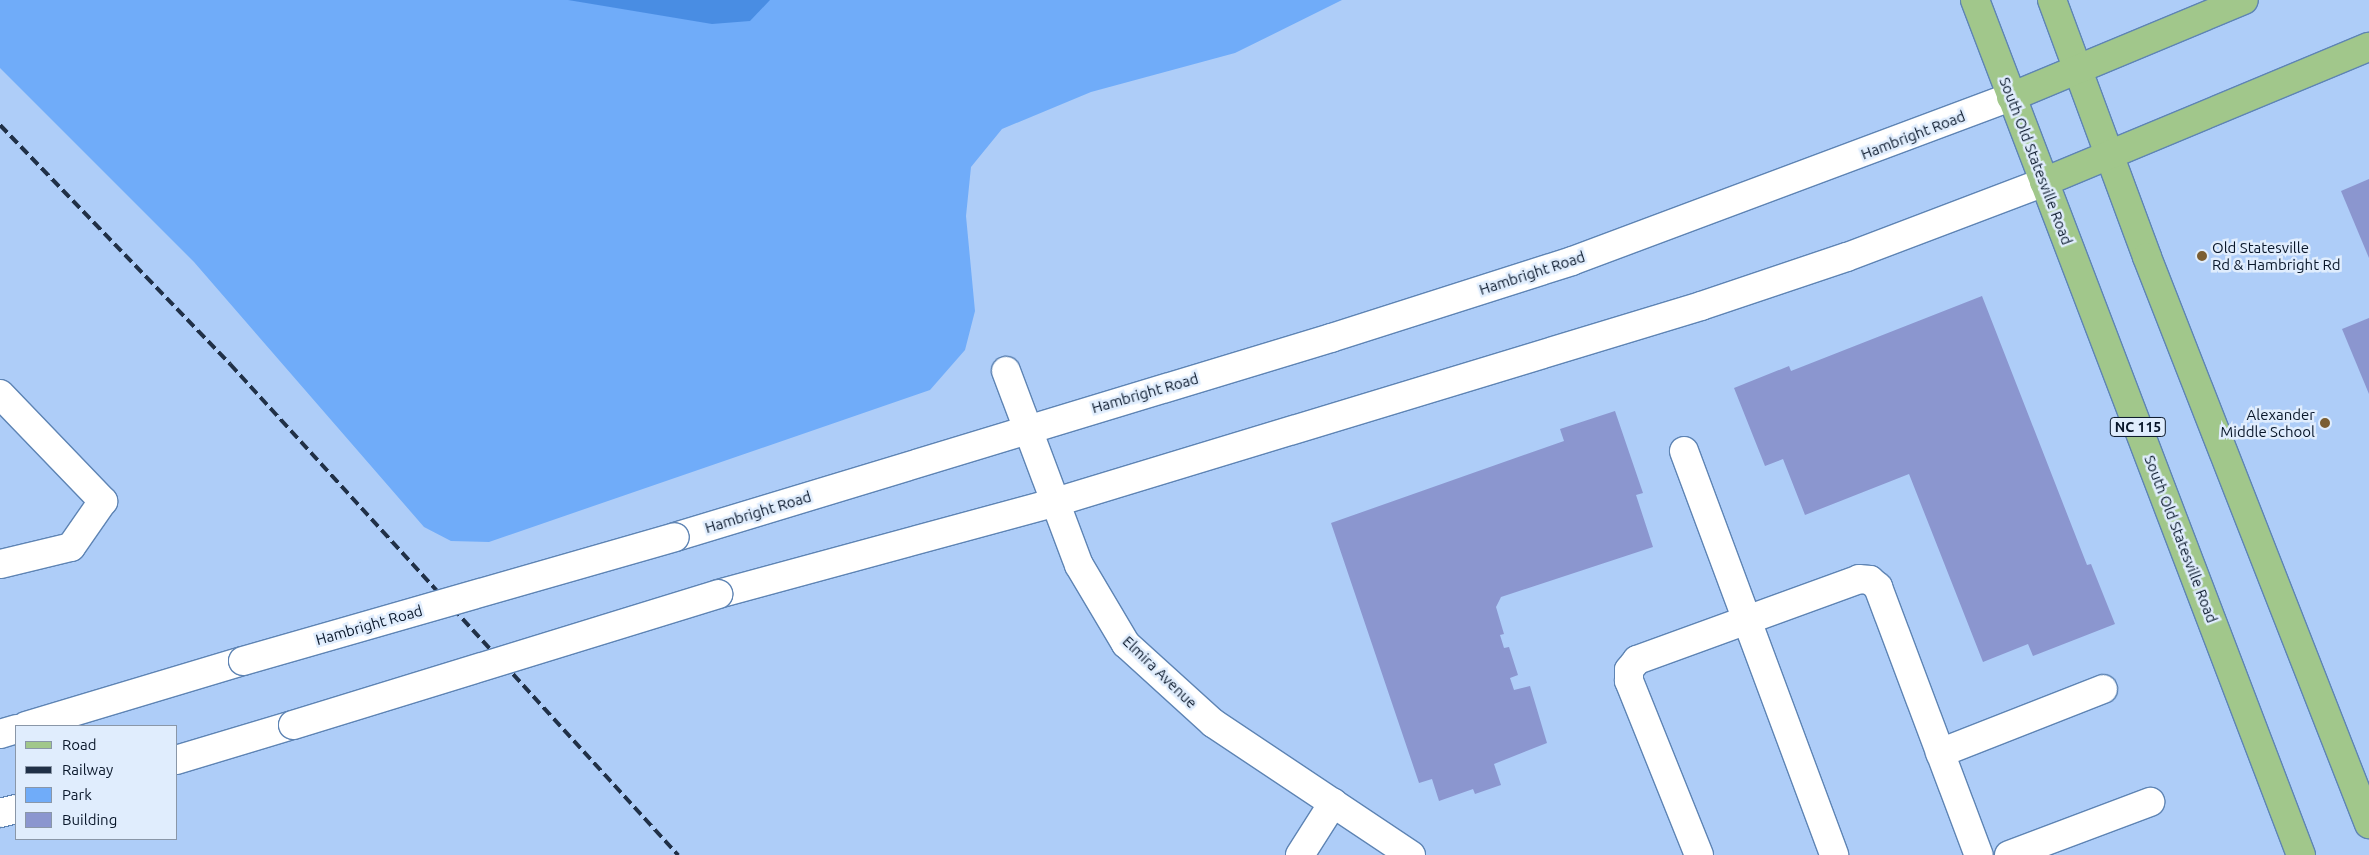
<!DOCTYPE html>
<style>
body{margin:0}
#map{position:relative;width:2369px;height:855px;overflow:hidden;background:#aecdf8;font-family:Ubuntu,sans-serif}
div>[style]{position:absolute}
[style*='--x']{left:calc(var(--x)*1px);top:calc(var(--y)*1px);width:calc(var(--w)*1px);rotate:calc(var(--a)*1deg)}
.green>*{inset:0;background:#70acf9}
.water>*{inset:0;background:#498de3}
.building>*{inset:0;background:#8b96cf}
.roads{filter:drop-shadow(1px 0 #5e84b4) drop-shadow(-1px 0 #5e84b4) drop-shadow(0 1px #5e84b4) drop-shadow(0 -1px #5e84b4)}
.minor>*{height:28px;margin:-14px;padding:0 14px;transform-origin:14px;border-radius:14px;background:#fff}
.major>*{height:28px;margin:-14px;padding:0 14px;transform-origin:14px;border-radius:14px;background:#a1c78b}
.rail>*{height:4px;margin-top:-2px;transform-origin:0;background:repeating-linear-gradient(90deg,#203047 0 10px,transparent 0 15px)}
.bridges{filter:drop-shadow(1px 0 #5e84b4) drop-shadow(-1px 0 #5e84b4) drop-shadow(0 1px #5e84b4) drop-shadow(0 -1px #5e84b4)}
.minor-bridge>*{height:28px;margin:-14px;padding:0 14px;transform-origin:14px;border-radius:14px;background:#fff}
.dots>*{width:14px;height:14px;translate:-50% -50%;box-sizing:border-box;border:2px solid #e0edfd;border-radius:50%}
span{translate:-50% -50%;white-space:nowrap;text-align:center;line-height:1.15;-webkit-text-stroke:5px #e0edfd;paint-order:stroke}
.shield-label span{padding:1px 4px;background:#e0edfd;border:1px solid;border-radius:4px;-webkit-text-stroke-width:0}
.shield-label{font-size:14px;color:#081629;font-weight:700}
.street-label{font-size:15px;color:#081629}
.poi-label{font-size:15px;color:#081629}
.left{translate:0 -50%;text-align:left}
.right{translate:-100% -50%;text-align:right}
.legend{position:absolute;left:15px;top:725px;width:162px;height:115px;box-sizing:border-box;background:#e0edfd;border:1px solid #8a97a8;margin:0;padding:6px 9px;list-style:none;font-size:15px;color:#081629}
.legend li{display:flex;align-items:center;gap:10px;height:25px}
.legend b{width:25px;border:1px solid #8a97a8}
</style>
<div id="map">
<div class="green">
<div style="clip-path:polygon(0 0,1342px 0,1235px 53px,1091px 92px,1002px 129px,971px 167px,966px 216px,975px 311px,965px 350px,930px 390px,489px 542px,451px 541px,424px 527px,194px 262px,0 68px)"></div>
</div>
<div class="water">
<div style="clip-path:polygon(568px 0,770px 0,750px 21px,712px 24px)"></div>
</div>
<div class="building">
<div style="clip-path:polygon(2369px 179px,2369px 258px,2341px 191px)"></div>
<div style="clip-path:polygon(1982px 296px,2087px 565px,2091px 564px,2115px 624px,2033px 656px,2028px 644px,1983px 662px,1909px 474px,1805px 515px,1783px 459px,1765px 466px,1734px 388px,1789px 366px,1791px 371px)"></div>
<div style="clip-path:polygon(2369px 318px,2369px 394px,2342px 329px)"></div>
<div style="clip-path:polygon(1615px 411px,1643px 493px,1636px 495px,1653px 547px,1501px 597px,1496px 607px,1504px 634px,1500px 635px,1504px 648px,1509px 647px,1518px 675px,1510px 678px,1514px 690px,1530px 686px,1547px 743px,1494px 764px,1501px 785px,1475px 794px,1473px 789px,1439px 801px,1432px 779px,1419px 783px,1331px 523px,1564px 441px,1560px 429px)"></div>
</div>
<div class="roads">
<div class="minor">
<div style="--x:1006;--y:371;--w:207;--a:69.4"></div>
<div style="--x:1079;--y:565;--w:92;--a:59.3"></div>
<div style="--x:1126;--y:644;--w:118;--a:42.2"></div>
<div style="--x:1213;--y:723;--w:238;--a:33.7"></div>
<div style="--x:0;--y:394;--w:149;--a:46.1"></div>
<div style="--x:103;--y:501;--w:56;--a:124.8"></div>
<div style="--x:71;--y:547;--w:73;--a:166.5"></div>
<div style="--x:1684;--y:451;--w:431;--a:69.6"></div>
<div style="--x:675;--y:537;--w:686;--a:-16.88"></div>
<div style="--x:1331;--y:338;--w:253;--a:-17.7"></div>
<div style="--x:1572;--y:261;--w:469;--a:-20.5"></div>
<div style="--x:718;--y:594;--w:350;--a:-15.2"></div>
<div style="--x:1056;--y:502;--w:674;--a:-16.9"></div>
<div style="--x:1701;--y:306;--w:154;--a:-18.6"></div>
<div style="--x:1847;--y:257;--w:211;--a:-20.8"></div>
<div style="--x:26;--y:726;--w:227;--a:-16.7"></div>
<div style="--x:0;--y:734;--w:17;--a:-17"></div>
<div style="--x:1940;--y:753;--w:175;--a:-21.4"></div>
<div style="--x:176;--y:760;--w:122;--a:-16.7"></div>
<div style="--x:0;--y:813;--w:16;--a:-14"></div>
<div style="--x:1300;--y:855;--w:62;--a:-57.6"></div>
<div style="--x:1699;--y:855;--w:188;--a:-111.9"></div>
<div style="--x:1629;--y:681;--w:11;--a:-90"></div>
<div style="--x:1629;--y:670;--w:13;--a:-51"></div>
<div style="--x:1637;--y:660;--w:236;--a:-20"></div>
<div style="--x:1859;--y:579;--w:11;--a:5"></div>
<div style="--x:1870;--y:580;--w:11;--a:41"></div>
<div style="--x:1878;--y:587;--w:286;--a:69.4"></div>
<div style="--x:2009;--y:855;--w:151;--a:-20.6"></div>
</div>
<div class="major">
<div style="--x:1975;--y:0;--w:915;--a:69.13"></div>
<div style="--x:2052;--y:0;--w:274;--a:69.7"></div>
<div style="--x:2147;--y:257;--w:609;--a:68.62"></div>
<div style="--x:2011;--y:97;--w:252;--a:-22.6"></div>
<div style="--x:2044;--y:182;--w:352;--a:-22.6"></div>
</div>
</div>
<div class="rail">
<div style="--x:0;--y:125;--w:332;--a:46.1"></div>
<div style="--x:230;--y:364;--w:665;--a:47.62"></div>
</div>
<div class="bridges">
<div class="minor-bridge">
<div style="--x:243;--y:661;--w:449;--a:-16"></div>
<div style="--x:293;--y:725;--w:445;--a:-17.1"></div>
</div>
</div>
<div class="dots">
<div style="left:2202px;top:256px;background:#7b5e32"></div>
<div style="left:2325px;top:423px;background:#7b5e32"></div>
</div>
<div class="shield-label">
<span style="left:2138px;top:427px">NC 115</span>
</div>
<div class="street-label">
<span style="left:1913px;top:135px;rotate:-21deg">Hambright Road</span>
<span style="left:2036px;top:161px;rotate:69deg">South Old Statesville Road</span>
<span style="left:1532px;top:273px;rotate:-18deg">Hambright Road</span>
<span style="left:1145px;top:393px;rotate:-16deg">Hambright Road</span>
<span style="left:758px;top:512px;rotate:-17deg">Hambright Road</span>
<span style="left:2181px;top:539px;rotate:69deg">South Old Statesville Road</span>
<span style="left:369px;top:625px;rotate:-16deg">Hambright Road</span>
<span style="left:1160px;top:672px;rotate:44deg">Elmira Avenue</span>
</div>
<div class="poi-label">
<span class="left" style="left:2212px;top:256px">Old Statesville<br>Rd &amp; Hambright Rd</span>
<span class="right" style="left:2315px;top:423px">Alexander<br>Middle School</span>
</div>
<ul class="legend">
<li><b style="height:6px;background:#a1c78b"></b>Road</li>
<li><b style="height:6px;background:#203047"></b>Railway</li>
<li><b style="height:14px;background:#70acf9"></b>Park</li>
<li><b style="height:14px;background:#8b96cf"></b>Building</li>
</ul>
</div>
